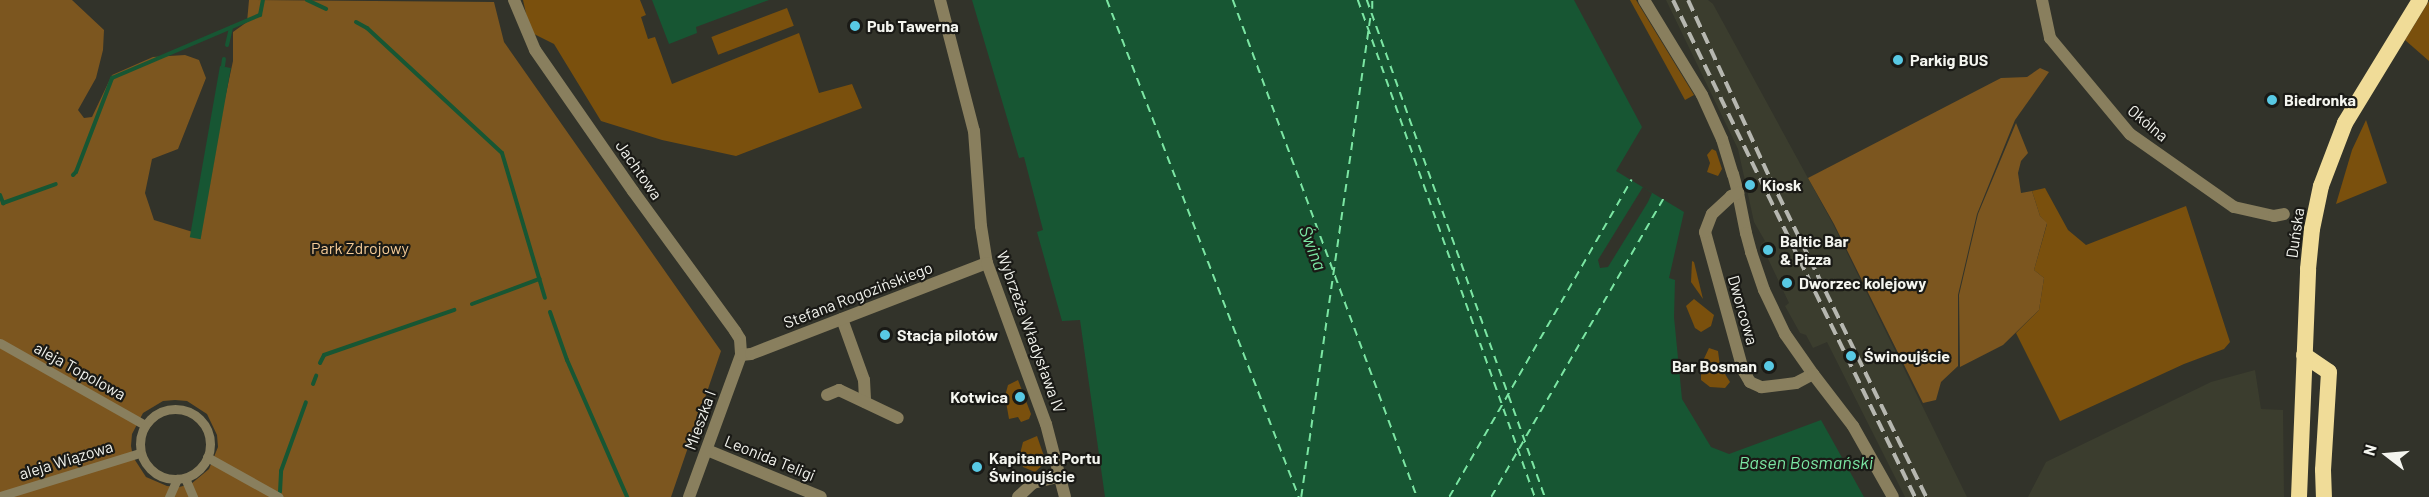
<!DOCTYPE html>
<meta charset="utf-8">
<style>
body{margin:0}
#map{position:relative;width:2429px;height:497px;overflow:hidden;background:#32332a;font-family:Barlow,sans-serif}
div>[style]{position:absolute}
[style*='--x']{left:calc(var(--x)*1px);top:calc(var(--y)*1px);width:calc(var(--w)*1px);rotate:calc(var(--a)*1deg)}
.built>*{inset:0;background:#3b3d2e}
.green>*{inset:0;background:#7a500d;transform-origin:0 0}
.forest>*{inset:0;background:#7c561f}
.water>*{inset:0;background:#175633;transform-origin:0 0}
.pier>*{inset:0;background:#32332a}
.stream>*{height:4px;margin:-2px;padding:0 2px;transform-origin:2px;border-radius:2px;background:#175633}
.ferry>*{height:1.5px;margin-top:-0.75px;transform-origin:0;background:repeating-linear-gradient(90deg,#7be6a3 0 8px,transparent 0 14px)}
.pedestrian>*{height:9px;margin:-4.5px;padding:0 4.5px;transform-origin:4.5px;border-radius:4.5px;background:#897f5e}
.pedestrian>.ring{margin:-4.5px;padding:0;box-sizing:content-box;background:none;border:9px solid #897f5e;border-radius:50%}
.minor>*{height:12px;margin:-6px;padding:0 6px;transform-origin:6px;border-radius:6px;background:#897f5e}
.tertiary>*{height:12px;margin:-6px;padding:0 6px;transform-origin:6px;border-radius:6px;background:#897f5e}
.trunk>*{height:16px;margin:-8px;padding:0 8px;transform-origin:8px;border-radius:8px;background:#f0dc98}
.rail>*{height:4px;margin-top:-2px;transform-origin:0;background:repeating-linear-gradient(90deg,#b6b7b0 0 12px,transparent 0 18px)}
.dots>*{width:16px;height:16px;translate:-50% -50%;box-sizing:border-box;border:3px solid #1a1a16;border-radius:50%}
span{translate:-50% -50%;white-space:nowrap;text-align:center;line-height:1.15;-webkit-text-stroke:4.5px #1a1a16;paint-order:stroke}
.poi-label{font-size:16px;color:#f4f5ef;font-weight:700}
.left{translate:0 -50%;text-align:left}
.right{translate:-100% -50%;text-align:right}
.street-label{font-size:16px;color:#f4f5ef}
.park-label{font-size:16px;color:#f5cb97}
.water-label{font-size:18px;color:#7be6a3;font-style:italic}
.north{position:absolute;left:2357px;top:425px;width:60px;height:60px;-webkit-text-stroke:4px #1a1a16;paint-order:stroke;rotate:286deg;font-size:16px;font-weight:700;line-height:24px;text-align:center;color:#f4f5ef}
.north::after{content:'';display:block;margin:auto;width:21px;height:27px;background:#f4f5ef;clip-path:polygon(50% 0,100% 100%,50% 72%,0 100%)}
</style>
<div id="map">
<div class="built">
<div style="clip-path:polygon(1666px 0,1708px 0,1713px 4px,1833px 224px,1967px 497px,1905px 497px,1827px 342px,1813px 348px,1806px 335px,1800px 333px,1785px 306px,1789px 303px,1761px 244px,1765px 241px,1754px 222px,1738px 149px)"></div>
<div style="clip-path:polygon(2255px 370px,2261px 409px,2283px 410px,2284px 497px,2028px 497px,2046px 462px,2211px 382px)"></div>
</div>
<div class="green">
<div style="clip-path:polygon(523px 0,640px 0,646px 15px,641px 17px,648px 39px,655px 37px,672px 84px,799px 33px,819px 93px,852px 84px,862px 108px,736px 156px,662px 140px,601px 121px,554px 44px,530px 32px)"></div>
<div style="clip-path:polygon(1630px 0,1636px 0,1694px 95px,1685px 100px)"></div>
<div style="clip-path:polygon(2429px 1px,2429px 61px,2405px 40px)"></div>
<div style="left:787px;top:8px;width:19px;height:81px;rotate:69deg"></div>
<div style="clip-path:polygon(2366px 120px,2387px 183px,2336px 204px,2352px 150px)"></div>
<div style="clip-path:polygon(1712px 149px,1716px 151px,1722px 169px,1718px 176px,1707px 172px,1710px 163px,1707px 155px)"></div>
<div style="clip-path:polygon(2045px 188px,2068px 230px,2086px 245px,2186px 206px,2230px 342px,2224px 349px,2184px 364px,2060px 421px,2016px 333px,2039px 310px,2044px 278px,2034px 270px,2047px 224px,2040px 216px,2032px 191px)"></div>
<div style="clip-path:polygon(1692px 261px,1694px 262px,1703px 299px,1691px 282px)"></div>
<div style="clip-path:polygon(1694px 299px,1714px 315px,1711px 326px,1701px 332px,1695px 328px,1686px 306px)"></div>
<div style="clip-path:polygon(1709px 348px,1718px 351px,1720px 366px,1730px 382px,1725px 388px,1710px 387px,1701px 380px,1701px 365px)"></div>
<div style="clip-path:polygon(1018px 380px,1031px 414px,1029px 419px,1021px 422px,1018px 417px,1009px 419px,1005px 396px,1008px 385px)"></div>
<div style="clip-path:polygon(1037px 436px,1046px 462px,1035px 472px,1023px 467px,1020px 454px,1023px 442px)"></div>
</div>
<div class="forest">
<div style="clip-path:polygon(evenodd,0 0,72px 0,104px 30px,103px 50px,96px 78px,78px 110px,84px 118px,92px 117px,112px 75px,153px 57px,185px 55px,199px 60px,206px 78px,178px 149px,152px 159px,145px 193px,154px 220px,196px 233px,233px 61px,233px 32px,247px 22px,249px 0,494px 2px,504px 42px,721px 351px,671px 497px,0 497px,0 0,175px 400px,187px 401px,207px 414px,217px 435px,218px 447px,209px 469px,191px 484px,179px 487px,167px 486px,146px 477px,133px 457px,131px 446px,132px 434px,143px 413px,163px 401px,175px 400px)"></div>
<div style="clip-path:polygon(2040px 68px,2049px 72px,2015px 120px,1977px 214px,1958px 295px,1958px 366px,1941px 382px,1936px 400px,1923px 403px,1834px 224px,1808px 178px,2001px 78px,2027px 77px)"></div>
<div style="clip-path:polygon(2016px 123px,2028px 153px,2021px 161px,2018px 173px,2021px 193px,2032px 191px,2040px 216px,2047px 223px,2034px 270px,2044px 278px,2039px 310px,2003px 345px,1960px 367px,1959px 295px,1978px 214px)"></div>
</div>
<div class="water">
<div style="clip-path:polygon(652px 0,769px 0,696px 27px,697px 33px,669px 44px)"></div>
<div style="clip-path:polygon(972px 0,1574px 0,1642px 127px,1616px 171px,1684px 212px,1669px 278px,1675px 280px,1674px 317px,1682px 399px,1711px 447px,1729px 454px,1821px 420px,1864px 497px,1105px 497px,1080px 320px,1062px 321px,1037px 232px,1043px 230px,1024px 157px,1019px 158px)"></div>
<div style="left:220px;top:66px;width:11px;height:174px;rotate:10deg"></div>
</div>
<div class="pier">
<div style="clip-path:polygon(1643px 187px,1652px 193px,1648px 202px,1608px 267px,1600px 268px,1598px 260px)"></div>
</div>
<div class="stream">
<div style="--x:307;--y:0;--w:21;--a:25"></div>
<div style="--x:356;--y:22;--w:13;--a:29"></div>
<div style="--x:367;--y:28;--w:184;--a:42.8"></div>
<div style="--x:502;--y:153;--w:151;--a:73.5"></div>
<div style="--x:227;--y:45;--w:18;--a:-77"></div>
<div style="--x:223;--y:66;--w:7;--a:-82"></div>
<div style="--x:73;--y:175;--w:4;--a:-45"></div>
<div style="--x:76;--y:172;--w:101;--a:-69"></div>
<div style="--x:112;--y:78;--w:161;--a:-23.1"></div>
<div style="--x:260;--y:15;--w:15;--a:-79"></div>
<div style="--x:0;--y:195;--w:9;--a:69"></div>
<div style="--x:3;--y:203;--w:56;--a:-19.7"></div>
<div style="--x:472;--y:304;--w:72;--a:-20.5"></div>
<div style="--x:550;--y:312;--w:51;--a:70.5"></div>
<div style="--x:567;--y:360;--w:150;--a:66.3"></div>
<div style="--x:320;--y:363;--w:9;--a:-63"></div>
<div style="--x:324;--y:355;--w:138;--a:-19.1"></div>
<div style="--x:313;--y:384;--w:9;--a:-69"></div>
<div style="--x:280;--y:492;--w:21;--a:-87"></div>
<div style="--x:281;--y:471;--w:73;--a:-70.1"></div>
</div>
<div class="ferry">
<div style="--x:1107;--y:0;--w:533;--a:68.88"></div>
<div style="--x:1233;--y:0;--w:530;--a:69.68"></div>
<div style="--x:1358;--y:0;--w:528;--a:70.4"></div>
<div style="--x:1367;--y:0;--w:528;--a:70.3"></div>
<div style="--x:1372;--y:9;--w:9;--a:-90"></div>
<div style="--x:1301;--y:497;--w:488;--a:-81.8"></div>
<div style="--x:1449;--y:497;--w:366;--a:-60.1"></div>
<div style="--x:1491;--y:497;--w:344;--a:-60"></div>
</div>
<div class="pedestrian">
<div style="--x:0;--y:343;--w:167;--a:29.5"></div>
<div class="ring" style="left:140px;top:409px;width:61px;height:61px"></div>
<div style="--x:207;--y:457;--w:82;--a:29.1"></div>
<div style="--x:185;--y:478;--w:21;--a:67"></div>
<div style="--x:0;--y:496;--w:146;--a:-17.1"></div>
<div style="--x:169;--y:497;--w:20;--a:-66"></div>
</div>
<div class="minor">
<div style="--x:940;--y:0;--w:135;--a:75.5"></div>
<div style="--x:974;--y:131;--w:95;--a:85.8"></div>
<div style="--x:981;--y:226;--w:37;--a:81"></div>
<div style="--x:2042;--y:0;--w:39;--a:78"></div>
<div style="--x:2050;--y:38;--w:125;--a:50.2"></div>
<div style="--x:2130;--y:134;--w:127;--a:35.1"></div>
<div style="--x:2234;--y:207;--w:41;--a:12.7"></div>
<div style="--x:2274;--y:216;--w:10;--a:-11"></div>
<div style="--x:1722;--y:139;--w:37;--a:73"></div>
<div style="--x:1733;--y:174;--w:20;--a:75"></div>
<div style="--x:1738;--y:193;--w:41;--a:78.7"></div>
<div style="--x:1746;--y:233;--w:20;--a:75"></div>
<div style="--x:1751;--y:252;--w:40;--a:71.1"></div>
<div style="--x:1764;--y:290;--w:49;--a:64.5"></div>
<div style="--x:1785;--y:334;--w:49;--a:55"></div>
<div style="--x:1813;--y:374;--w:19;--a:152"></div>
<div style="--x:1796;--y:383;--w:35;--a:173"></div>
<div style="--x:1761;--y:387;--w:12;--a:-156"></div>
<div style="--x:1750;--y:382;--w:14;--a:-120"></div>
<div style="--x:1743;--y:370;--w:143;--a:-105.4"></div>
<div style="--x:1705;--y:232;--w:19;--a:-69"></div>
<div style="--x:1712;--y:214;--w:26;--a:-43"></div>
<div style="--x:1731;--y:196;--w:8;--a:-23"></div>
<div style="--x:842;--y:319;--w:65;--a:70.2"></div>
<div style="--x:864;--y:380;--w:22;--a:87"></div>
<div style="--x:827;--y:395;--w:13;--a:-23"></div>
<div style="--x:839;--y:390;--w:65;--a:25.4"></div>
<div style="--x:707;--y:450;--w:123;--a:22.4"></div>
<div style="--x:689;--y:497;--w:151;--a:-69.9"></div>
<div style="--x:1018;--y:497;--w:21;--a:-43"></div>
<div style="--x:1033;--y:483;--w:29;--a:-14"></div>
</div>
<div class="tertiary">
<div style="--x:514;--y:0;--w:54;--a:67.2"></div>
<div style="--x:535;--y:50;--w:172;--a:55.2"></div>
<div style="--x:633;--y:191;--w:173;--a:53.9"></div>
<div style="--x:735;--y:331;--w:9;--a:58"></div>
<div style="--x:740;--y:339;--w:16;--a:86"></div>
<div style="--x:741;--y:355;--w:10;--a:-6"></div>
<div style="--x:751;--y:354;--w:253;--a:-21.1"></div>
<div style="--x:987;--y:263;--w:171;--a:69.9"></div>
<div style="--x:1046;--y:424;--w:75;--a:75.4"></div>
<div style="--x:1644;--y:0;--w:111;--a:58.6"></div>
<div style="--x:1702;--y:95;--w:48;--a:65.6"></div>
<div style="--x:1813;--y:374;--w:66;--a:52.4"></div>
<div style="--x:1853;--y:426;--w:81;--a:60.6"></div>
</div>
<div class="trunk">
<div style="--x:2304;--y:355;--w:30;--a:34"></div>
<div style="--x:2329;--y:372;--w:98;--a:93.5"></div>
<div style="--x:2323;--y:470;--w:27;--a:88"></div>
<div style="--x:2299;--y:497;--w:228;--a:-87.7"></div>
<div style="--x:2308;--y:269;--w:40;--a:-84.3"></div>
<div style="--x:2312;--y:229;--w:44;--a:-78.2"></div>
<div style="--x:2321;--y:186;--w:67;--a:-69.1"></div>
<div style="--x:2345;--y:123;--w:144;--a:-58.6"></div>
</div>
<div class="rail">
<div style="--x:1673;--y:0;--w:553;--a:64.04"></div>
<div style="--x:1688;--y:0;--w:196;--a:65.3"></div>
<div style="--x:1770;--y:178;--w:355;--a:63.9"></div>
</div>
<div class="dots">
<div style="left:855px;top:26px;background:#58c9e4"></div>
<div style="left:1898px;top:60px;background:#58c9e4"></div>
<div style="left:2272px;top:100px;background:#58c9e4"></div>
<div style="left:1750px;top:185px;background:#58c9e4"></div>
<div style="left:1768px;top:250px;background:#58c9e4"></div>
<div style="left:1787px;top:283px;background:#58c9e4"></div>
<div style="left:885px;top:335px;background:#58c9e4"></div>
<div style="left:1851px;top:356px;background:#58c9e4"></div>
<div style="left:1769px;top:366px;background:#58c9e4"></div>
<div style="left:1020px;top:397px;background:#58c9e4"></div>
<div style="left:977px;top:467px;background:#58c9e4"></div>
</div>
<div class="poi-label">
<span class="left" style="left:867px;top:26px">Pub Tawerna</span>
<span class="left" style="left:1910px;top:60px">Parkig BUS</span>
<span class="left" style="left:2284px;top:100px">Biedronka</span>
<span class="left" style="left:1762px;top:185px">Kiosk</span>
<span class="left" style="left:1780px;top:250px">Baltic Bar<br>&amp; Pizza</span>
<span class="left" style="left:1799px;top:283px">Dworzec kolejowy</span>
<span class="left" style="left:897px;top:335px">Stacja pilotów</span>
<span class="left" style="left:1864px;top:356px">Świnoujście</span>
<span class="right" style="left:1757px;top:366px">Bar Bosman</span>
<span class="right" style="left:1008px;top:397px">Kotwica</span>
<span class="left" style="left:989px;top:467px">Kapitanat Portu<br>Świnoujście</span>
</div>
<div class="street-label">
<span style="left:2148px;top:123px;rotate:40deg">Okólna</span>
<span style="left:639px;top:170px;rotate:55deg">Jachtowa</span>
<span style="left:2295px;top:233px;rotate:-82deg">Duńska</span>
<span style="left:858px;top:295px;rotate:-21deg">Stefana Rogozińskiego</span>
<span style="left:1743px;top:310px;rotate:74deg">Dworcowa</span>
<span style="left:1031px;top:332px;rotate:70deg">Wybrzeże Władysława IV</span>
<span style="left:80px;top:371px;rotate:29deg">aleja Topolowa</span>
<span style="left:700px;top:420px;rotate:-70deg">Mieszka I</span>
<span style="left:770px;top:458px;rotate:22deg">Leonida Teligi</span>
<span style="left:66px;top:460px;rotate:-17deg">aleja Wiązowa</span>
</div>
<div class="park-label">
<span style="left:360px;top:248px">Park Zdrojowy</span>
</div>
<div class="water-label">
<span style="left:1313px;top:248px;rotate:69deg">Świna</span>
<span style="left:1806px;top:462px">Basen Bosmański</span>
</div>
<div class="north">N</div>
</div>
